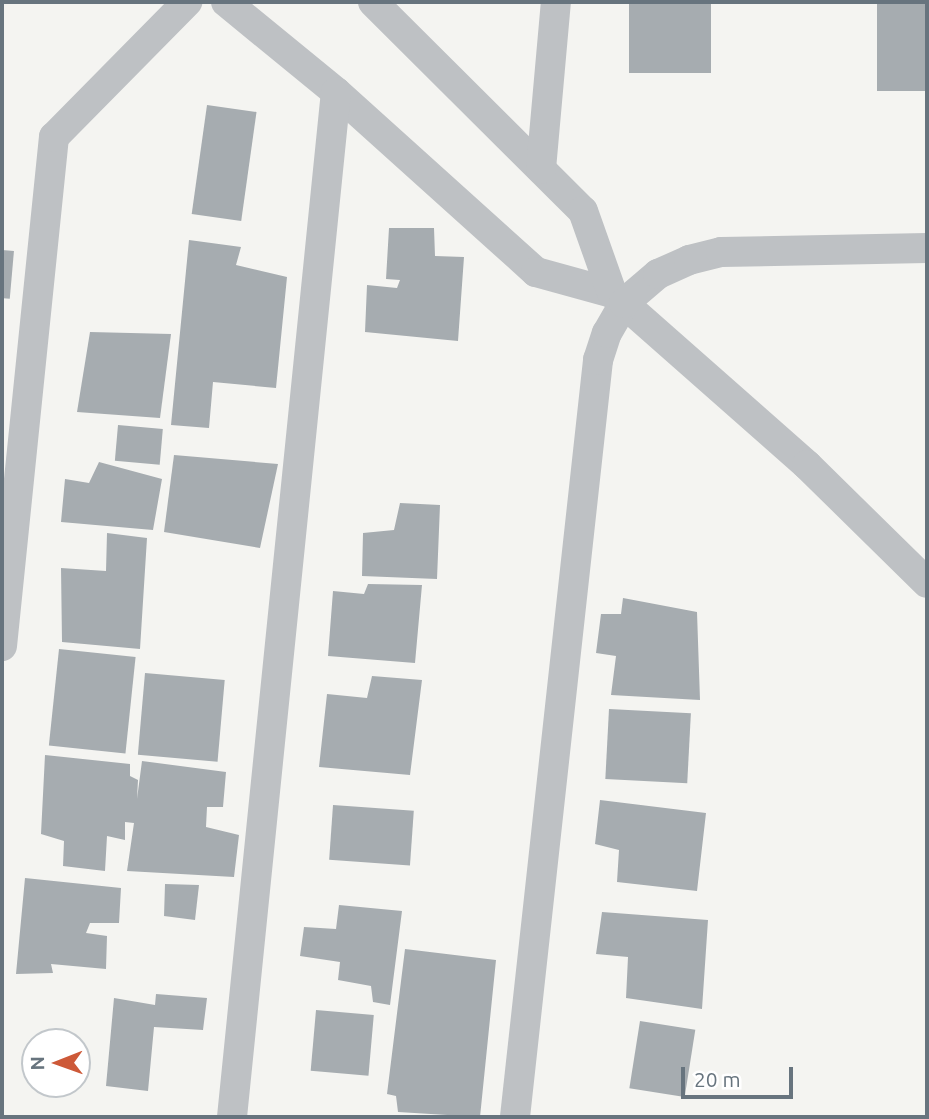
<!DOCTYPE html>
<style>
body{margin:0}
#map{position:relative;width:929px;height:1119px;overflow:hidden;background:#f4f4f1;font-family:Ubuntu,sans-serif}
div>[style]{position:absolute}
[style*='--x']{left:calc(var(--x)*1px);top:calc(var(--y)*1px);width:calc(var(--w)*1px);rotate:calc(var(--a)*1deg)}
.building>*{inset:0;background:#a6acb0;transform-origin:0 0}
.street>*{height:30px;margin:-15px;padding:0 15px;transform-origin:15px;border-radius:15px;background:#bec1c4}
span{translate:-50% -50%;white-space:nowrap;text-align:center;line-height:1.15;-webkit-text-stroke:7px #fff;paint-order:stroke}
.frame{position:absolute;inset:0;border:4px solid #67747e;pointer-events:none}
.north{position:absolute;left:21px;top:1028px;width:70px;height:70px;box-sizing:border-box;background:#fff;border:2px solid #c2c7cb;border-radius:50%;rotate:269deg;font-size:19px;font-weight:700;line-height:28px;text-align:center;color:#67747e}
.north::after{content:'';display:block;margin:auto;width:24px;height:32px;background:#cd5938;clip-path:polygon(50% 0,100% 100%,50% 72%,0 100%)}
.scale{position:absolute;left:681px;top:1067px;width:112px;height:32px;box-sizing:border-box;border:4px solid #67747e;border-top:0;padding-left:9px;font-size:21px;line-height:24px;white-space:nowrap;color:#67747e;-webkit-text-stroke:5px #fff;paint-order:stroke}
</style>
<div id="map">
<div class="building">
<div style="left:629px;top:2px;width:82px;height:71px"></div>
<div style="left:877px;top:2px;width:50px;height:89px"></div>
<div style="left:207px;top:105px;width:50px;height:110px;rotate:8deg"></div>
<div style="clip-path:polygon(389px 228px,434px 228px,435px 256px,464px 257px,458px 341px,365px 332px,367px 285px,397px 288px,400px 280px,386px 279px)"></div>
<div style="clip-path:polygon(189px 240px,241px 247px,236px 265px,287px 277px,276px 388px,213px 382px,209px 428px,171px 425px)"></div>
<div style="left:2px;top:250px;width:12px;height:48px;rotate:5deg"></div>
<div style="clip-path:polygon(90px 332px,171px 334px,160px 418px,77px 412px)"></div>
<div style="left:118px;top:425px;width:45px;height:36px;rotate:5deg"></div>
<div style="clip-path:polygon(174px 455px,278px 464px,260px 548px,164px 532px)"></div>
<div style="clip-path:polygon(99px 462px,162px 479px,153px 530px,61px 522px,65px 479px,89px 483px)"></div>
<div style="clip-path:polygon(400px 503px,440px 505px,437px 579px,362px 576px,363px 533px,394px 530px)"></div>
<div style="clip-path:polygon(107px 533px,147px 538px,140px 649px,62px 642px,61px 568px,106px 571px)"></div>
<div style="clip-path:polygon(368px 584px,422px 585px,415px 663px,328px 656px,333px 591px,364px 594px)"></div>
<div style="clip-path:polygon(623px 598px,697px 612px,700px 700px,611px 695px,616px 656px,596px 653px,601px 614px,621px 614px)"></div>
<div style="left:59px;top:649px;width:77px;height:97px;rotate:6deg"></div>
<div style="left:145px;top:673px;width:80px;height:82px;rotate:5deg"></div>
<div style="clip-path:polygon(372px 676px,422px 680px,410px 775px,319px 767px,327px 694px,367px 698px)"></div>
<div style="left:609px;top:709px;width:82px;height:70px;rotate:3deg"></div>
<div style="clip-path:polygon(45px 755px,130px 764px,130px 776px,138px 780px,137px 799px,142px 761px,226px 772px,223px 807px,207px 807px,206px 827px,239px 835px,234px 877px,127px 871px,134px 823px,125px 822px,125px 840px,107px 836px,105px 871px,63px 866px,64px 841px,41px 834px)"></div>
<div style="clip-path:polygon(600px 800px,706px 813px,697px 891px,617px 882px,619px 850px,595px 844px)"></div>
<div style="left:333px;top:805px;width:81px;height:55px;rotate:4deg"></div>
<div style="clip-path:polygon(25px 878px,121px 888px,119px 923px,90px 923px,86px 933px,107px 936px,106px 969px,51px 964px,53px 973px,16px 974px)"></div>
<div style="clip-path:polygon(165px 884px,199px 885px,195px 920px,164px 916px)"></div>
<div style="clip-path:polygon(339px 905px,402px 911px,390px 1005px,373px 1002px,371px 986px,338px 980px,340px 962px,300px 956px,304px 927px,336px 929px)"></div>
<div style="clip-path:polygon(602px 912px,708px 920px,702px 1009px,626px 998px,628px 957px,596px 954px)"></div>
<div style="clip-path:polygon(405px 949px,496px 960px,480px 1117px,398px 1112px,396px 1096px,387px 1094px)"></div>
<div style="clip-path:polygon(156px 994px,207px 998px,203px 1030px,154px 1027px,148px 1091px,106px 1086px,114px 998px,155px 1005px)"></div>
<div style="left:316px;top:1010px;width:58px;height:61px;rotate:5deg"></div>
<div style="left:640px;top:1021px;width:56px;height:68px;rotate:9deg"></div>
</div>
<div class="street">
<div style="--x:226;--y:2;--w:142;--a:39.3"></div>
<div style="--x:336;--y:92;--w:269;--a:42"></div>
<div style="--x:536;--y:272;--w:79;--a:15.4"></div>
<div style="--x:612;--y:293;--w:260;--a:41.4"></div>
<div style="--x:807;--y:465;--w:168;--a:44.5"></div>
<div style="--x:373;--y:2;--w:296;--a:44.9"></div>
<div style="--x:583;--y:211;--w:87;--a:70.5"></div>
<div style="--x:541;--y:169;--w:168;--a:-84.9"></div>
<div style="--x:2;--y:646;--w:512;--a:-84.17"></div>
<div style="--x:54;--y:137;--w:190;--a:-45.4"></div>
<div style="--x:232;--y:1117;--w:1030;--a:-84.21"></div>
<div style="--x:515;--y:1117;--w:762;--a:-83.74"></div>
<div style="--x:598;--y:360;--w:28;--a:-72"></div>
<div style="--x:607;--y:333;--w:34;--a:-60"></div>
<div style="--x:624;--y:303;--w:45;--a:-40.5"></div>
<div style="--x:658;--y:274;--w:34;--a:-24"></div>
<div style="--x:689;--y:260;--w:33;--a:-14"></div>
<div style="--x:721;--y:252;--w:206;--a:-1.1"></div>
</div>
<div class="frame"></div>
<div class="north">N</div>
<div class="scale">20 m</div>
</div>
